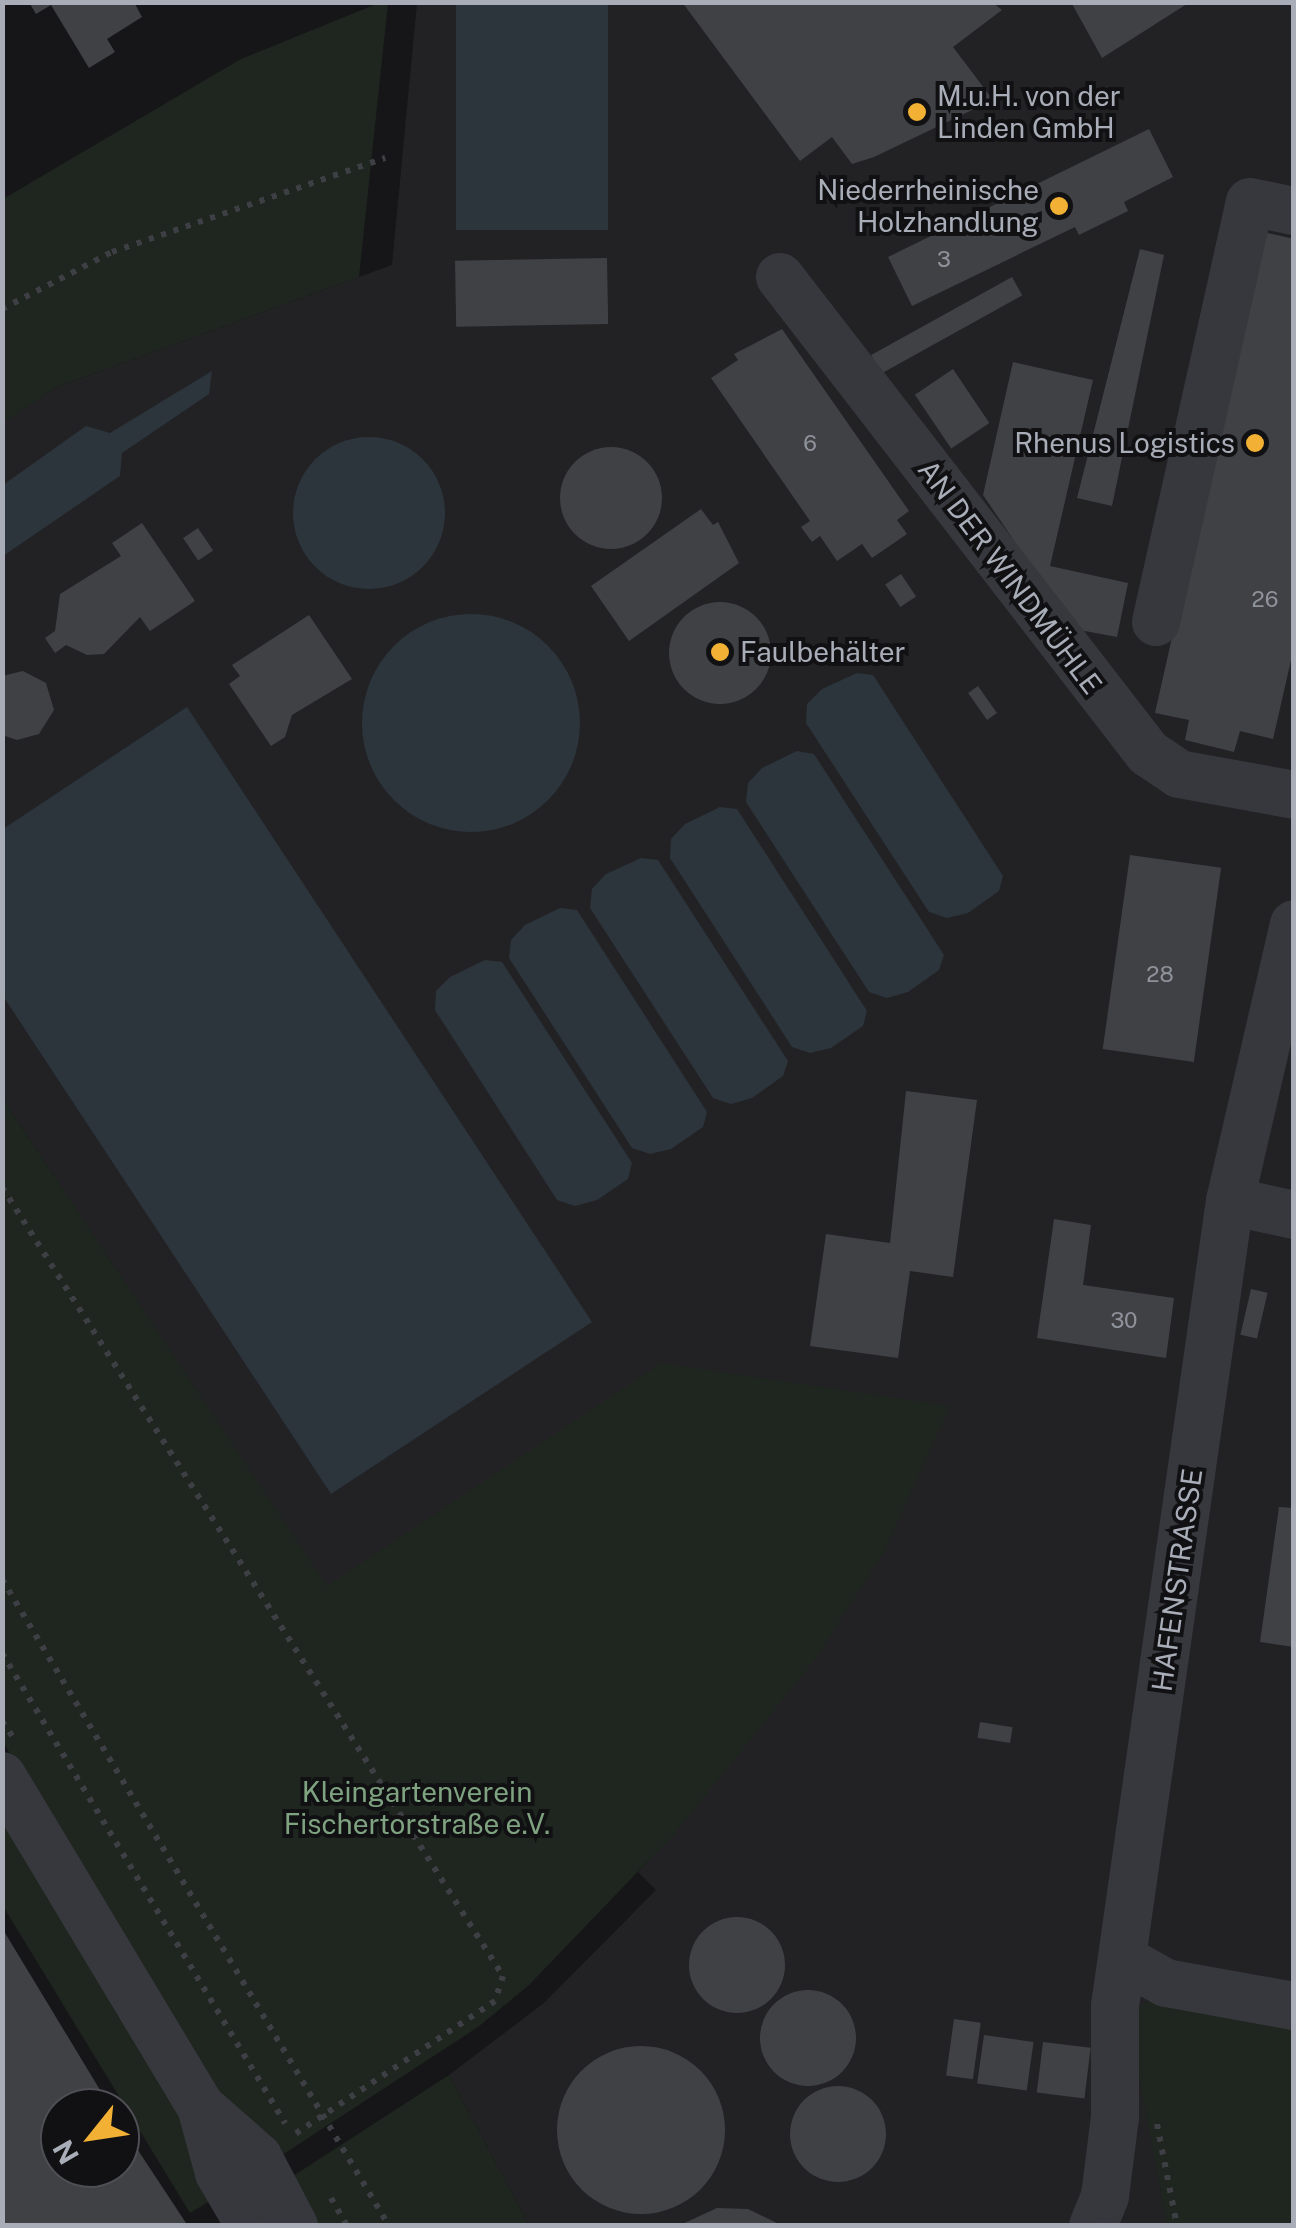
<!DOCTYPE html>
<meta charset="utf-8">
<style>
body{margin:0}
#map{position:relative;width:1296px;height:2228px;overflow:hidden;background:#161618;font-family:"Public Sans",sans-serif}
div>[style]{position:absolute}
[style*='--x']{left:calc(var(--x)*1px);top:calc(var(--y)*1px);width:calc(var(--w)*1px);rotate:calc(var(--a)*1deg)}
.built>*{inset:0;background:#222225}
.green>*{inset:0;background:#1e261f}
.water>*{inset:0;background:#2c353c;transform-origin:0 0}
.round{border-radius:50%}
.building>*{inset:0;background:#404145;transform-origin:0 0}
.path>*{height:6px;margin-top:-3px;transform-origin:0;background:repeating-linear-gradient(90deg,#3d3f44 0 5px,transparent 0 13px)}
.minor>*{height:48px;margin:-24px;padding:0 24px;transform-origin:24px;border-radius:24px;background:#37383d}
.dots>*{width:28px;height:28px;translate:-50% -50%;box-sizing:border-box;border:5px solid #111113;border-radius:50%}
span{translate:-50% -50%;white-space:nowrap;text-align:center;line-height:1.15;-webkit-text-stroke:8px #111113;paint-order:stroke}
.number-label{font-size:22px;color:#8e929b}
.number-label span{-webkit-text-stroke-width:0}
.poi-label{font-size:28px;color:#a8adb8}
.left{translate:0 -50%;text-align:left}
.right{translate:-100% -50%;text-align:right}
.street-label{font-size:28px;color:#a8adb8}
.park-label{font-size:28px;color:#7fa381}
.frame{position:absolute;inset:0;border:5px solid #a8adb8;pointer-events:none}
.north{position:absolute;left:40px;top:2088px;width:100px;height:100px;box-sizing:border-box;background:#111113;border:2px solid #4d4f55;border-radius:50%;rotate:240deg;font-size:28px;font-weight:700;line-height:40px;text-align:center;color:#a8adb8}
.north::after{content:'';display:block;margin:auto;width:35px;height:45px;background:#f2b134;clip-path:polygon(50% 0,100% 100%,50% 72%,0 100%)}
</style>
<div id="map">
<div class="built">
<div style="clip-path:polygon(417px 3px,1293px 3px,1293px 2225px,529px 2225px,449px 2075px,544px 2003px,656px 1890px,638px 1872px,675px 1832px,452px 1503px,327px 1587px,3px 1099px,2px 423px,57px 387px,392px 265px)"></div>
</div>
<div class="green">
<div style="clip-path:polygon(379px 3px,388px 3px,359px 277px,57px 387px,3px 423px,3px 199px,241px 59px)"></div>
<div style="clip-path:polygon(3px 1099px,327px 1586px,661px 1363px,950px 1406px,884px 1552px,816px 1658px,676px 1832px,529px 1985px,478px 2027px,276px 2159px,216px 2095px,3px 1742px)"></div>
<div style="clip-path:polygon(3px 1811px,185px 2114px,215px 2198px,190px 2213px,3px 1906px)"></div>
<div style="clip-path:polygon(1152px 1999px,1293px 2023px,1293px 2225px,1167px 2225px,1139px 2075px,1137px 2009px)"></div>
<div style="clip-path:polygon(449px 2075px,529px 2225px,307px 2225px,287px 2180px)"></div>
</div>
<div class="water">
<div style="left:456px;top:3px;width:152px;height:227px"></div>
<div style="clip-path:polygon(212px 371px,209px 394px,122px 453px,120px 476px,3px 556px,3px 485px,86px 426px,110px 433px)"></div>
<div class="round" style="left:293px;top:437px;width:152px;height:152px"></div>
<div class="round" style="left:362px;top:614px;width:218px;height:218px"></div>
<div style="clip-path:polygon(857px 673px,873px 675px,1003px 876px,999px 891px,968px 913px,947px 918px,929px 912px,806px 723px,807px 704px,822px 689px)"></div>
<div style="clip-path:polygon(187px 707px,592px 1322px,331px 1494px,3px 996px,3px 829px)"></div>
<div style="clip-path:polygon(797px 751px,814px 754px,944px 955px,939px 970px,908px 992px,887px 998px,869px 992px,746px 802px,748px 783px,762px 768px)"></div>
<div style="clip-path:polygon(720px 807px,737px 809px,867px 1011px,863px 1026px,831px 1048px,810px 1053px,792px 1047px,670px 858px,671px 839px,685px 824px)"></div>
<div style="clip-path:polygon(641px 858px,658px 860px,788px 1061px,783px 1076px,752px 1098px,731px 1104px,713px 1098px,590px 908px,592px 889px,606px 874px)"></div>
<div style="clip-path:polygon(560px 908px,577px 910px,707px 1112px,703px 1127px,671px 1149px,650px 1154px,632px 1148px,509px 958px,511px 940px,525px 925px)"></div>
<div style="clip-path:polygon(485px 960px,502px 962px,632px 1163px,628px 1179px,597px 1200px,575px 1206px,557px 1200px,435px 1010px,436px 991px,450px 977px)"></div>
</div>
<div class="building">
<div style="clip-path:polygon(29px 2px,134px 2px,142px 17px,107px 39px,115px 52px,89px 68px,51px 5px,36px 14px)"></div>
<div style="clip-path:polygon(682px 2px,992px 2px,1002px 10px,953px 47px,993px 100px,874px 157px,852px 164px,832px 137px,800px 161px)"></div>
<div style="clip-path:polygon(1071px 2px,1190px 2px,1102px 58px)"></div>
<div style="clip-path:polygon(1149px 129px,1173px 177px,1124px 202px,1128px 211px,1079px 235px,1075px 227px,912px 306px,888px 257px)"></div>
<div style="clip-path:polygon(1263px 232px,1294px 239px,1294px 647px,1273px 739px,1240px 731px,1234px 752px,1185px 740px,1189px 720px,1155px 713px)"></div>
<div style="clip-path:polygon(1140px 249px,1164px 255px,1112px 506px,1077px 498px)"></div>
<div style="left:607px;top:258px;width:66px;height:152px;rotate:89deg"></div>
<div style="left:1012px;top:277px;width:21px;height:161px;rotate:61deg"></div>
<div style="clip-path:polygon(782px 329px,909px 511px,897px 520px,907px 534px,872px 558px,862px 544px,837px 561px,820px 536px,812px 542px,801px 527px,810px 521px,711px 378px,738px 360px,734px 354px)"></div>
<div style="clip-path:polygon(1013px 362px,1093px 380px,1050px 566px,1128px 583px,1117px 637px,1074px 629px,983px 495px)"></div>
<div style="left:953px;top:369px;width:65px;height:46px;rotate:56deg"></div>
<div class="round" style="left:560px;top:447px;width:102px;height:102px"></div>
<div style="clip-path:polygon(701px 509px,713px 525px,718px 522px,739px 563px,629px 641px,591px 586px)"></div>
<div style="clip-path:polygon(142px 523px,195px 601px,150px 631px,140px 617px,104px 654px,87px 655px,66px 645px,55px 653px,45px 638px,55px 631px,60px 594px,121px 556px,112px 543px)"></div>
<div style="left:198px;top:528px;width:27px;height:18px;rotate:56deg"></div>
<div style="left:901px;top:574px;width:27px;height:19px;rotate:56deg"></div>
<div class="round" style="left:669px;top:602px;width:102px;height:102px"></div>
<div style="clip-path:polygon(309px 615px,352px 679px,292px 715px,285px 737px,271px 746px,229px 684px,240px 676px,232px 665px)"></div>
<div style="clip-path:polygon(23px 671px,46px 683px,54px 710px,39px 734px,17px 740px,2px 735px,2px 676px)"></div>
<div style="left:978px;top:686px;width:33px;height:12px;rotate:55deg"></div>
<div style="left:1130px;top:855px;width:92px;height:196px;rotate:8deg"></div>
<div style="clip-path:polygon(906px 1091px,977px 1100px,953px 1277px,910px 1271px,898px 1358px,810px 1346px,826px 1234px,890px 1243px)"></div>
<div style="clip-path:polygon(1054px 1219px,1091px 1225px,1083px 1285px,1174px 1298px,1166px 1358px,1037px 1338px)"></div>
<div style="left:1251px;top:1289px;width:17px;height:47px;rotate:13deg"></div>
<div style="clip-path:polygon(1279px 1507px,1294px 1508px,1294px 1647px,1260px 1642px)"></div>
<div style="left:980px;top:1722px;width:33px;height:16px;rotate:9deg"></div>
<div class="round" style="left:689px;top:1917px;width:96px;height:96px"></div>
<div style="clip-path:polygon(2px 1928px,111px 2108px,60px 2108px,60px 2168px,120px 2168px,120px 2123px,188px 2226px,2px 2226px)"></div>
<div class="round" style="left:760px;top:1990px;width:96px;height:96px"></div>
<div style="left:954px;top:2019px;width:27px;height:57px;rotate:8deg"></div>
<div style="left:984px;top:2035px;width:50px;height:49px;rotate:8deg"></div>
<div style="left:1043px;top:2042px;width:48px;height:51px;rotate:7deg"></div>
<div class="round" style="left:557px;top:2046px;width:168px;height:168px"></div>
<div class="round" style="left:790px;top:2086px;width:96px;height:96px"></div>
<div style="clip-path:polygon(717px 2208px,748px 2209px,783px 2226px,678px 2226px)"></div>
</div>
<div class="path">
<div style="--x:2;--y:309;--w:124;--a:-27.4"></div>
<div style="--x:112;--y:252;--w:289;--a:-19"></div>
<div style="--x:2;--y:1187;--w:935;--a:57.59"></div>
<div style="--x:503;--y:1976;--w:26;--a:108"></div>
<div style="--x:495;--y:2001;--w:242;--a:146.4"></div>
<div style="--x:2;--y:1579;--w:754;--a:59.11"></div>
<div style="--x:2;--y:1653;--w:549;--a:58.95"></div>
<div style="--x:2;--y:1721;--w:18;--a:56"></div>
<div style="--x:1157;--y:2124;--w:104;--a:78.9"></div>
<div style="--x:331;--y:2198;--w:32;--a:60"></div>
</div>
<div class="minor">
<div style="--x:780;--y:277;--w:602;--a:52.29"></div>
<div style="--x:1148;--y:753;--w:37;--a:34"></div>
<div style="--x:1179;--y:774;--w:117;--a:10.3"></div>
<div style="--x:1156;--y:622;--w:430;--a:-77.4"></div>
<div style="--x:1250;--y:202;--w:45;--a:11.6"></div>
<div style="--x:1230;--y:1201;--w:66;--a:12.3"></div>
<div style="--x:2;--y:1776;--w:386;--a:59"></div>
<div style="--x:201;--y:2107;--w:68;--a:74.7"></div>
<div style="--x:219;--y:2173;--w:61;--a:59.7"></div>
<div style="--x:1123;--y:1959;--w:49;--a:29.2"></div>
<div style="--x:1166;--y:1983;--w:130;--a:10.2"></div>
<div style="--x:201;--y:2107;--w:76;--a:41.3"></div>
<div style="--x:258;--y:2157;--w:78;--a:62.4"></div>
<div style="--x:1093;--y:2226;--w:32;--a:-68"></div>
<div style="--x:1105;--y:2196;--w:80;--a:-82.8"></div>
<div style="--x:1115;--y:2117;--w:111;--a:-90"></div>
<div style="--x:1115;--y:2006;--w:813;--a:-81.87"></div>
<div style="--x:1230;--y:1201;--w:284;--a:-77"></div>
</div>
<div class="dots">
<div style="left:917px;top:112px;background:#f2b134"></div>
<div style="left:1059px;top:206px;background:#f2b134"></div>
<div style="left:1255px;top:443px;background:#f2b134"></div>
<div style="left:720px;top:652px;background:#f2b134"></div>
</div>
<div class="number-label">
<span style="left:944px;top:260px">3</span>
<span style="left:810px;top:444px">6</span>
<span style="left:1265px;top:600px">26</span>
<span style="left:1160px;top:975px">28</span>
<span style="left:1124px;top:1321px">30</span>
</div>
<div class="poi-label">
<span class="left" style="left:937px;top:112px">M.u.H. von der<br>Linden GmbH</span>
<span class="right" style="left:1039px;top:206px">Niederrheinische<br>Holzhandlung</span>
<span class="right" style="left:1235px;top:443px">Rhenus Logistics</span>
<span class="left" style="left:740px;top:652px">Faulbehälter</span>
</div>
<div class="street-label">
<span style="left:1010px;top:577px;rotate:53deg">AN DER WINDMÜHLE</span>
<span style="left:1177px;top:1580px;rotate:-82deg">HAFENSTRASSE</span>
</div>
<div class="park-label">
<span style="left:417px;top:1808px">Kleingartenverein<br>Fischertorstraße e.V.</span>
</div>
<div class="frame"></div>
<div class="north">N</div>
</div>
